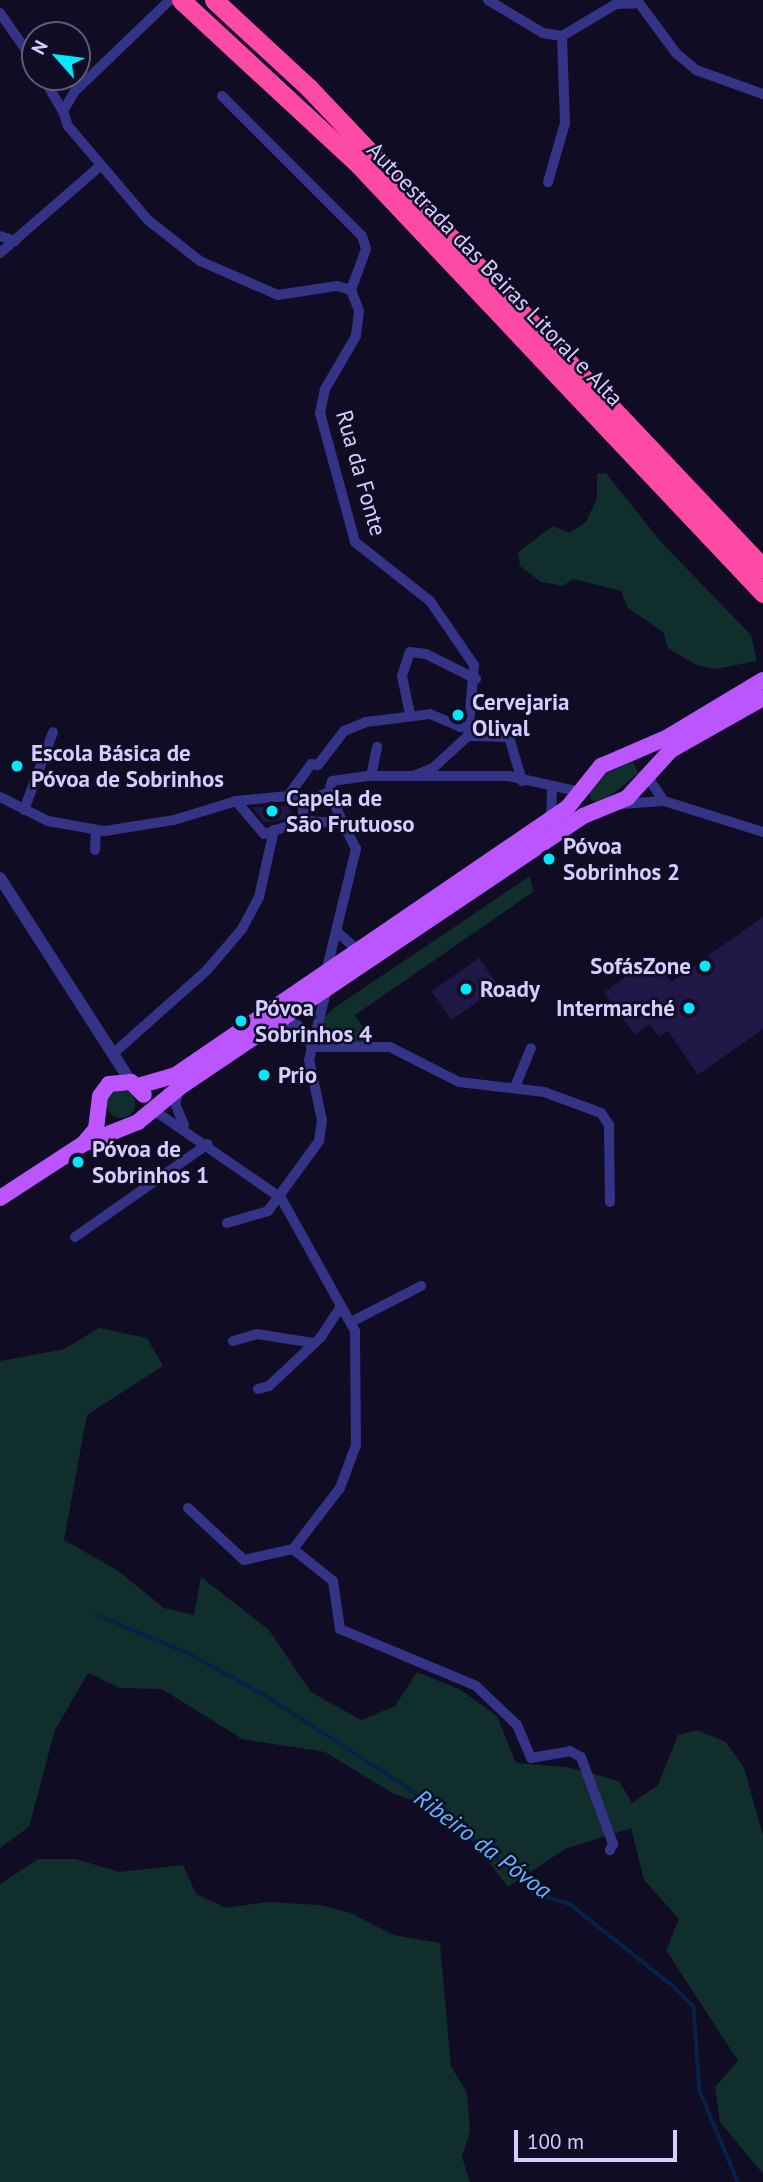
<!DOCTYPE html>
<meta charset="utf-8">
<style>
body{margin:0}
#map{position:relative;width:763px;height:2182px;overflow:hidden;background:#0f0c23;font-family:"PT Sans",sans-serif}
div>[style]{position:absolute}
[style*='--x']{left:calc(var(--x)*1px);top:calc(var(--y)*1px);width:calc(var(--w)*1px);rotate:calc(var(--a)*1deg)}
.green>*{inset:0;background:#0f2e2c}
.round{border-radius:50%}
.stream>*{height:3.5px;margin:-1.75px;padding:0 1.75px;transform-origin:1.75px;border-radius:1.75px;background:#082147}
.building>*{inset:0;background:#1f1746;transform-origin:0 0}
.minor>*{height:10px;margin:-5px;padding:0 5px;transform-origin:5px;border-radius:5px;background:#343386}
.tertiary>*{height:12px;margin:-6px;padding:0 6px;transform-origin:6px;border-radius:6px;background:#343386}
.primary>*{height:16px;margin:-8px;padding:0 8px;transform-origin:8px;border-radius:8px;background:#b5f}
.motorway>*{height:19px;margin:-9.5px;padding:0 9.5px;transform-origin:9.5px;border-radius:9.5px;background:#ff49a6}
.dots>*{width:19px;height:19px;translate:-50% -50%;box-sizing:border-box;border:4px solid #0f0c23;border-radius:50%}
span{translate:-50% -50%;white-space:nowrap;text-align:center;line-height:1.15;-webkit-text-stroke:5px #0f0c23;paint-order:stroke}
.street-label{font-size:23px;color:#d3ceff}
.poi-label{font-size:23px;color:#d3ceff;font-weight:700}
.left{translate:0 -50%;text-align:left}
.right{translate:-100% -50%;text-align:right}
.water-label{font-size:24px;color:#5cb8ff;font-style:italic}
.north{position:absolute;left:21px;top:21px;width:70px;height:70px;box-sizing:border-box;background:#0f0c23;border:2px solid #5d5a7b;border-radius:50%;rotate:298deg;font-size:19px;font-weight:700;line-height:28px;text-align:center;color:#d3ceff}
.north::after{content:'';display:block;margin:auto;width:24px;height:32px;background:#00e8f9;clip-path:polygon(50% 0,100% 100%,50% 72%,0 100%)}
.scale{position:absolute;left:514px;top:2130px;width:163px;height:32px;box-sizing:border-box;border:4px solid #d3ceff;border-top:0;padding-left:9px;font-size:21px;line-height:24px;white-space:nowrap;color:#d3ceff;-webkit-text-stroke:5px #0f0c23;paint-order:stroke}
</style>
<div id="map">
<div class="green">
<div style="clip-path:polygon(606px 473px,661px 542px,751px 635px,757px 661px,715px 669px,696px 665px,668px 648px,663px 632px,628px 608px,621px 591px,573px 579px,563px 586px,541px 582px,520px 566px,518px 552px,553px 526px,569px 533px,586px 522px,597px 498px,597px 474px)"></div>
<div style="clip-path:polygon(633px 761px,638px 773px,602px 803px,591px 800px,589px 791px,607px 773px)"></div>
<div style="clip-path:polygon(530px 876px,533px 892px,355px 1015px,372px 1043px,322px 1044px,324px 1018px,334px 1008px)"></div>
<div class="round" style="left:107px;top:1090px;width:28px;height:28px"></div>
<div style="clip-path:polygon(99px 1328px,147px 1338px,163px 1366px,87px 1415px,64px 1540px,117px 1570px,164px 1608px,194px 1615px,201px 1577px,269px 1630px,311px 1692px,361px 1720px,395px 1706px,417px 1672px,461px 1690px,497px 1716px,516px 1763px,567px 1767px,619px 1781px,632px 1803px,658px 1785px,678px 1735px,697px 1730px,726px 1742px,744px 1768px,763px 1835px,763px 2174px,720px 2122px,715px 2087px,738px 2061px,666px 1950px,679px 1919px,644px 1880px,631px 1828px,565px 1849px,508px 1887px,450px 1812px,394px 1794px,325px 1752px,242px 1739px,162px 1689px,120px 1688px,88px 1673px,55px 1730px,29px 1827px,0 1848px,0 1361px,64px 1349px)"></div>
<div style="clip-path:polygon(38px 1859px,76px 1859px,119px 1872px,183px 1865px,196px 1894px,226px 1908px,267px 1902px,320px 1905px,351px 1913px,393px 1935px,440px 1943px,451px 2066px,467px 2093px,470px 2131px,462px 2157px,470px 2182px,0 2182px,0 1884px)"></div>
</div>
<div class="stream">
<div style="--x:97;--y:1615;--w:101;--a:22.8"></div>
<div style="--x:190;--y:1654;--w:89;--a:28.9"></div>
<div style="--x:268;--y:1697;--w:167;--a:33"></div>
<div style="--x:408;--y:1788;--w:177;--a:38.1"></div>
<div style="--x:547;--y:1897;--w:24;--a:17"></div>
<div style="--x:570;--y:1904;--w:130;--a:38.5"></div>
<div style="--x:672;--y:1985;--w:31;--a:45"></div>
<div style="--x:694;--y:2007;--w:84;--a:85.9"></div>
<div style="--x:700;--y:2091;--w:99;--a:67.3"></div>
</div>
<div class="building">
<div style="clip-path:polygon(289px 806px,292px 816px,274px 822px,264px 822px,252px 807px)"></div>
<div style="clip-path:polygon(763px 917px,763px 1029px,698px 1075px,668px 1031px,659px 1037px,650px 1024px,635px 1035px,604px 992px,654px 957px,671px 982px)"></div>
<div style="left:479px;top:958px;width:35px;height:58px;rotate:55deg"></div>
</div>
<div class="minor">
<div style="--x:170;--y:0;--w:132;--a:136.2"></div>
<div style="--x:75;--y:91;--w:23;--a:121"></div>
<div style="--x:63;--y:111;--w:16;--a:72"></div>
<div style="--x:68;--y:126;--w:123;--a:49.6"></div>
<div style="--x:148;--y:220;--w:66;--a:38.3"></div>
<div style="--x:200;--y:261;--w:85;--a:23.6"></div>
<div style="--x:278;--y:295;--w:60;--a:-8.7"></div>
<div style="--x:337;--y:286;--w:15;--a:16"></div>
<div style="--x:488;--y:0;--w:64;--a:31"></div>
<div style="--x:543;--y:33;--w:19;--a:9"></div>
<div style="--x:0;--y:13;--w:61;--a:55"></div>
<div style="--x:43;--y:77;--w:39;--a:60"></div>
<div style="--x:222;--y:96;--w:198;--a:45"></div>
<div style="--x:362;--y:236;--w:14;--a:73"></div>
<div style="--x:366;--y:249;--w:44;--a:110.1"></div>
<div style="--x:548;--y:182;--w:61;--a:-73.9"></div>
<div style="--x:565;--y:123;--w:87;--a:-92"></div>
<div style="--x:562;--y:36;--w:63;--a:-30.7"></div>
<div style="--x:616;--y:4;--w:23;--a:-2"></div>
<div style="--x:639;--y:3;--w:62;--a:53.5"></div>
<div style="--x:676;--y:53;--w:26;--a:40"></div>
<div style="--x:696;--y:70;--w:71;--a:19.7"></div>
<div style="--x:0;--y:236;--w:16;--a:18"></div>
<div style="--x:0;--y:253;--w:133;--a:-41"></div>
<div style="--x:351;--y:290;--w:22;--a:69"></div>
<div style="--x:359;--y:311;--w:25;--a:97"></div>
<div style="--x:356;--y:336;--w:61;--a:120.3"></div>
<div style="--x:325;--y:389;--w:25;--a:102"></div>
<div style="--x:320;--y:413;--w:134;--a:74.8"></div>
<div style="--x:355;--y:542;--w:95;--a:38.2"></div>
<div style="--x:430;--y:601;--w:78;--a:55.5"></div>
<div style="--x:474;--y:665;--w:71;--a:94.8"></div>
<div style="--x:410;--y:714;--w:39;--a:-102"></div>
<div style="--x:402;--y:676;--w:25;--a:-72"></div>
<div style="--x:410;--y:652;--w:16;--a:7"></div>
<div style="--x:426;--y:654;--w:56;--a:26.6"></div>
<div style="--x:468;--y:736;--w:41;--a:1.4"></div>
<div style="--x:509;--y:737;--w:46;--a:73.5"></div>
<div style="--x:318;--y:765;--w:43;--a:-52.6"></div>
<div style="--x:344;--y:731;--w:24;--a:-22"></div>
<div style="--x:366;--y:722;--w:64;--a:-7.1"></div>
<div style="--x:430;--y:714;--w:33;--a:23"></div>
<div style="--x:460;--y:727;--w:9;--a:-13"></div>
<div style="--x:416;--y:775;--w:18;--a:-22"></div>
<div style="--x:433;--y:768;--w:47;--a:-42.4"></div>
<div style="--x:371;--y:776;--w:30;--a:-78"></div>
<div style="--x:647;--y:776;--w:30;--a:56"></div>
<div style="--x:329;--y:792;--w:11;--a:-75"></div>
<div style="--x:332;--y:781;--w:36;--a:-8"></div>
<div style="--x:368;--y:776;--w:140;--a:0"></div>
<div style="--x:508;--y:776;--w:75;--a:12.4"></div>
<div style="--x:288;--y:796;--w:39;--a:-54"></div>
<div style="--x:311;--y:764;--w:7;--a:8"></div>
<div style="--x:0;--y:797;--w:54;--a:26.6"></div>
<div style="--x:48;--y:821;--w:58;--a:10"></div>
<div style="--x:105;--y:831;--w:70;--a:-9.1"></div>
<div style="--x:174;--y:820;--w:65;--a:-17"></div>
<div style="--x:236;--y:801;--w:52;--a:-5.5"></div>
<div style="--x:288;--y:796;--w:17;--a:28"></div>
<div style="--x:236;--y:801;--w:43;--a:49.7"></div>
<div style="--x:264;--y:834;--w:41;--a:-18.4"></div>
<div style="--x:303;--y:821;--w:17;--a:-90"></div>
<div style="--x:303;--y:804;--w:29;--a:-25"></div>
<div style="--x:621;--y:804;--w:43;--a:-4"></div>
<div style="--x:664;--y:801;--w:104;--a:17.4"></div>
<div style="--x:24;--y:810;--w:83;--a:-69.6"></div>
<div style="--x:551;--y:819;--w:32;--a:-88"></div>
<div style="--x:303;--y:821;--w:40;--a:2.9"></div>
<div style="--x:343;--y:823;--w:34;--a:-114"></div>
<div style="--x:95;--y:850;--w:20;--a:-87"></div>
<div style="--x:337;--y:932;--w:28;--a:41"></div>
<div style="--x:326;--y:972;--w:127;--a:-76.3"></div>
<div style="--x:356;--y:849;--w:29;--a:-117"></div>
<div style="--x:278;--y:1022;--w:20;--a:9"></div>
<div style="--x:298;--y:1025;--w:22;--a:56"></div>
<div style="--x:311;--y:1047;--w:79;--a:0"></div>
<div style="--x:390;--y:1047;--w:77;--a:26.9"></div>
<div style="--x:459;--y:1082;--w:86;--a:6.7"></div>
<div style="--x:544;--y:1092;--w:61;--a:20.2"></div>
<div style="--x:601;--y:1113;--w:14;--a:56"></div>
<div style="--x:609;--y:1125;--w:77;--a:89.3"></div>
<div style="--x:115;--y:1052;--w:123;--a:-41.7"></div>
<div style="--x:207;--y:970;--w:54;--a:-49.5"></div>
<div style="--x:242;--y:929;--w:36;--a:-62"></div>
<div style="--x:259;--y:897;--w:69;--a:-77.4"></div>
<div style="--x:515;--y:1087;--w:42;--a:-67.7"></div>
<div style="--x:180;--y:1088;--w:16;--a:108"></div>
<div style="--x:175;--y:1103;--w:24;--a:68"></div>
<div style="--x:152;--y:1109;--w:157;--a:34.6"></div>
<div style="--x:281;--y:1198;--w:152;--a:60.9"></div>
<div style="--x:355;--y:1331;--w:114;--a:89.5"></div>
<div style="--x:356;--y:1445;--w:46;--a:110.4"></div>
<div style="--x:340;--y:1488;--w:77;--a:127.6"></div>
<div style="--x:227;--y:1223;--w:43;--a:-16.3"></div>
<div style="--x:268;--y:1211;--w:87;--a:-53.9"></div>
<div style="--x:319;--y:1141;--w:21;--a:-82"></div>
<div style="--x:322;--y:1120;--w:61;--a:-102.2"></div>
<div style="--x:309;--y:1060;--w:70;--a:-76"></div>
<div style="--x:75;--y:1237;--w:162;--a:-35"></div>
<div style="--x:351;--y:1322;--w:79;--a:-27.2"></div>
<div style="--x:233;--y:1341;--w:25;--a:-16"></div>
<div style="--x:257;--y:1334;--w:58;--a:9"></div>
<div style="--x:258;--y:1389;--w:11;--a:-15"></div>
<div style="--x:269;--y:1386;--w:71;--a:-43.3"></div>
<div style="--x:321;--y:1337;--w:35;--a:-57"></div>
<div style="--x:188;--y:1508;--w:76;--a:42.9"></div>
<div style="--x:244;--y:1560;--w:50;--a:-12.7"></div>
<div style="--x:293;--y:1549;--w:51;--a:38.7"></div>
<div style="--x:333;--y:1581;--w:49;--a:81.7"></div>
<div style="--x:340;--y:1629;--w:147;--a:22.7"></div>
<div style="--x:476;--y:1686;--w:57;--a:43.6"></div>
<div style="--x:517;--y:1725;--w:36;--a:67"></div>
<div style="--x:531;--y:1758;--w:40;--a:-10"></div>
<div style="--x:570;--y:1751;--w:13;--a:29"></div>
<div style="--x:581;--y:1757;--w:93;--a:69.8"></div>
<div style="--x:613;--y:1844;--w:7;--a:117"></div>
</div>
<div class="tertiary">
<div style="--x:0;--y:878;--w:242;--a:57.3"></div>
</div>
<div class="primary">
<div style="--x:138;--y:1086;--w:37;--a:-16"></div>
<div style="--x:174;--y:1076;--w:477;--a:-34.3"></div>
<div style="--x:568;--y:807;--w:53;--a:-51.2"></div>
<div style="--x:601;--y:766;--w:71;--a:-23.3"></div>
<div style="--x:666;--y:738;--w:113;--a:-30.9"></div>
<div style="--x:85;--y:1142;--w:17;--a:-50"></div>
<div style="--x:96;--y:1129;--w:33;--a:-83"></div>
<div style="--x:100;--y:1096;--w:15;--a:-53"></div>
<div style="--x:109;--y:1084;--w:22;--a:-5"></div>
<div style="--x:131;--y:1082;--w:18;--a:45"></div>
<div style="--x:0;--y:1198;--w:99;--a:-33"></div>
<div style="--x:83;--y:1144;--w:59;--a:-21.8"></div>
<div style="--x:138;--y:1122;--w:55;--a:-39.8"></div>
<div style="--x:180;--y:1087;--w:486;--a:-33.9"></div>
<div style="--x:583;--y:816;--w:48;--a:-22.2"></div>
<div style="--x:627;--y:798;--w:65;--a:-47.5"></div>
<div style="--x:671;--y:750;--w:106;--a:-29.5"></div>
</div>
<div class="motorway">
<div style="--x:181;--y:0;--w:243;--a:42.8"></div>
<div style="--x:359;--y:165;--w:589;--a:46.65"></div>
<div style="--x:214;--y:0;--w:129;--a:42.8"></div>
<div style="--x:309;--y:88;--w:661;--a:46.59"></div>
</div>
<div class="dots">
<div style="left:458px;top:715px;background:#00e8f9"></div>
<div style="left:17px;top:766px;background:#00e8f9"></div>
<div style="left:272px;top:811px;background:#00e8f9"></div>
<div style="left:549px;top:859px;background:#00e8f9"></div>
<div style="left:705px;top:966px;background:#00e8f9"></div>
<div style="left:466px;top:989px;background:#00e8f9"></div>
<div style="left:689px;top:1008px;background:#00e8f9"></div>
<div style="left:241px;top:1021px;background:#00e8f9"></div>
<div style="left:264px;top:1075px;background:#00e8f9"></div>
<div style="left:78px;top:1162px;background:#00e8f9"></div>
</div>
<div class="street-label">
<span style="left:495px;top:274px;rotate:46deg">Autoestrada das Beiras Litoral e Alta</span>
<span style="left:361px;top:473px;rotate:74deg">Rua da Fonte</span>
</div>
<div class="poi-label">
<span class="left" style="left:472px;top:715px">Cervejaria<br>Olival</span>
<span class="left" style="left:31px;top:766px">Escola Básica de<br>Póvoa de Sobrinhos</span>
<span class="left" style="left:286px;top:811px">Capela de<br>São Frutuoso</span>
<span class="left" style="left:563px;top:859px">Póvoa<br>Sobrinhos 2</span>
<span class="right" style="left:691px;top:966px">SofásZone</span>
<span class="left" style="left:480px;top:989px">Roady</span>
<span class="left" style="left:255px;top:1021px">Póvoa<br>Sobrinhos 4</span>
<span class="right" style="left:675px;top:1008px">Intermarché</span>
<span class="left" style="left:278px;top:1075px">Prio</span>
<span class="left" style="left:92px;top:1162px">Póvoa de<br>Sobrinhos 1</span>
</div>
<div class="water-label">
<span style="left:483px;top:1844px;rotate:37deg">Ribeiro da Póvoa</span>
</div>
<div class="north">N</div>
<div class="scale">100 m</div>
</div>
